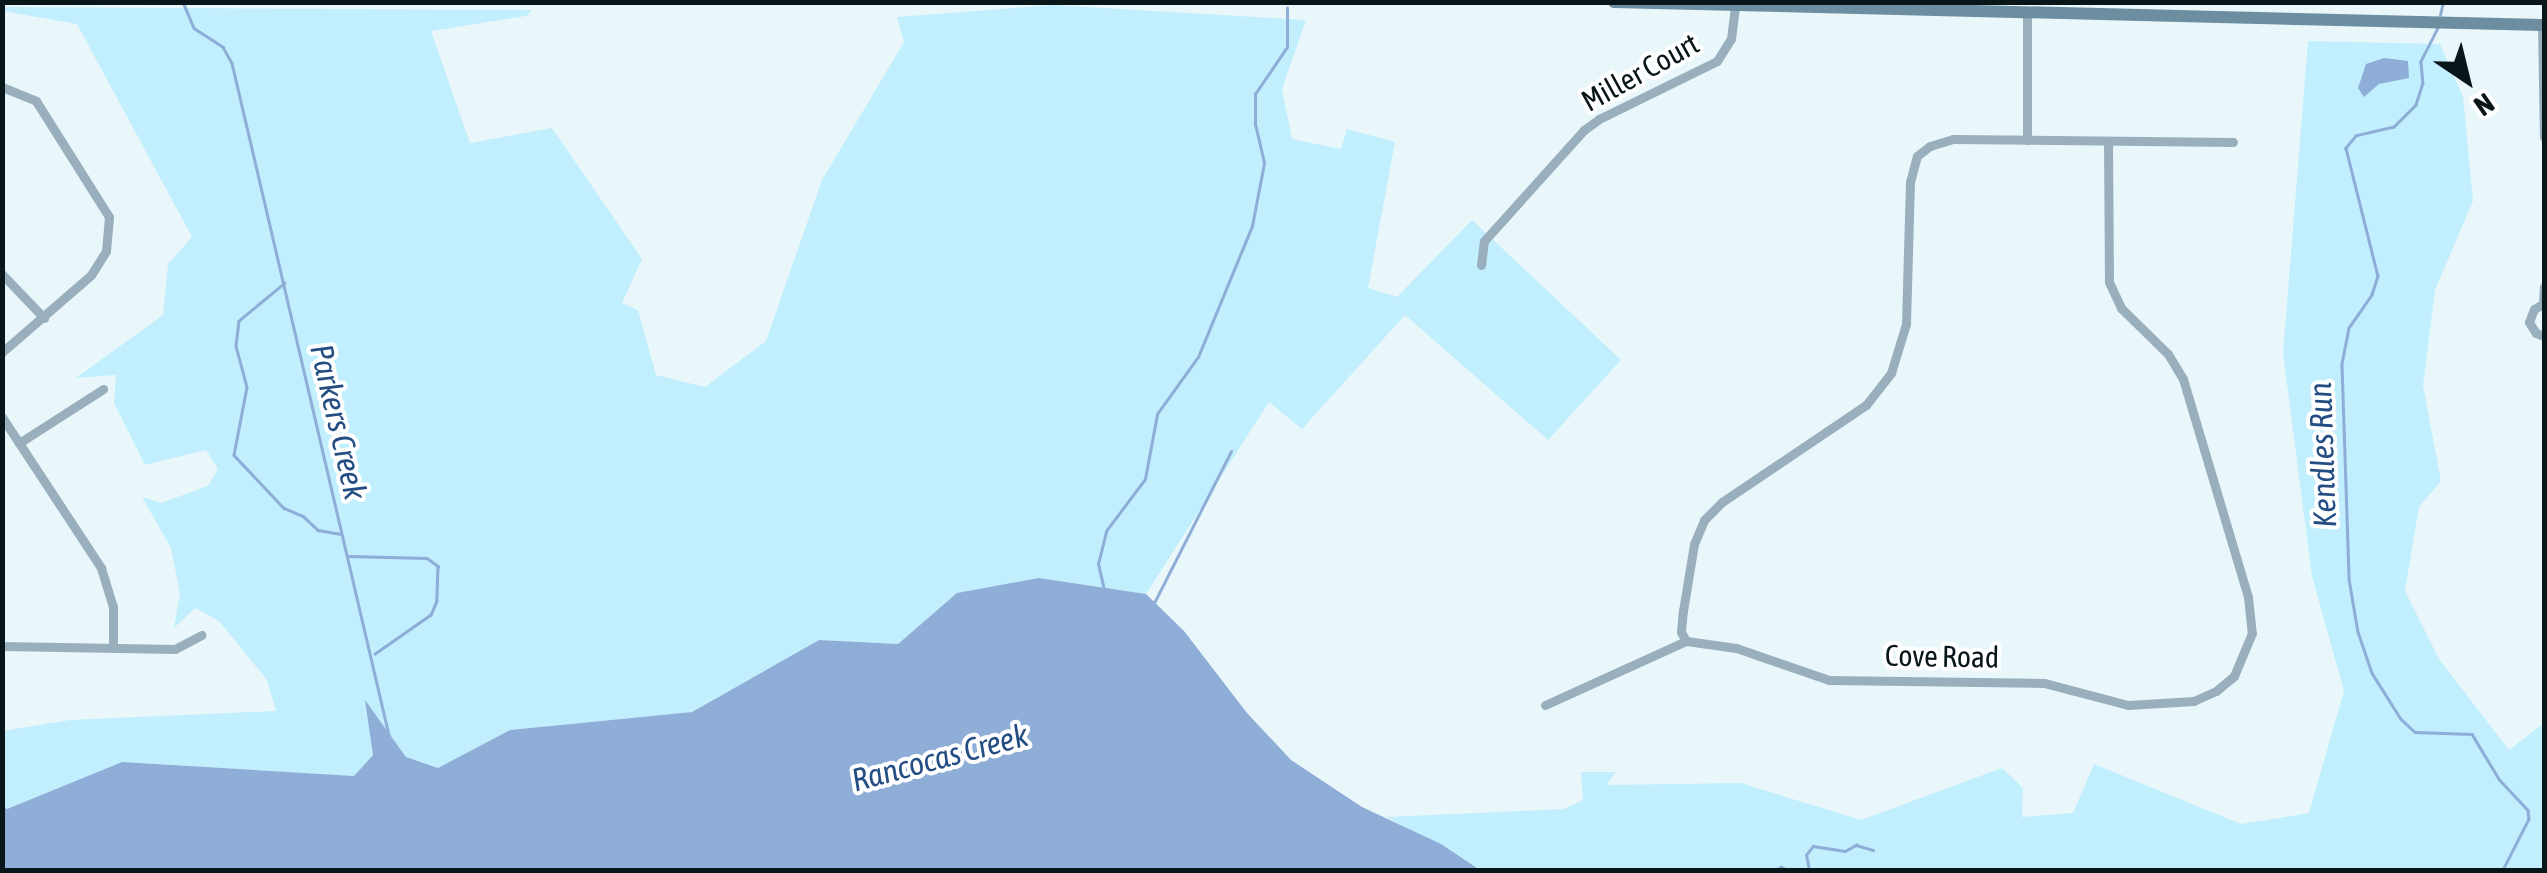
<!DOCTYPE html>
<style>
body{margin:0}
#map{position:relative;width:2547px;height:873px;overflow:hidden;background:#e9f7fb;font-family:"Asap Condensed",sans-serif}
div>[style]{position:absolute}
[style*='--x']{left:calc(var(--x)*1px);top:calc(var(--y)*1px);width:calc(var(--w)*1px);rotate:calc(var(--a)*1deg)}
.green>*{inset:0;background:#c2effd}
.water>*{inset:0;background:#8eadd7}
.stream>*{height:2.5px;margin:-1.25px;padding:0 1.25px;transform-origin:1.25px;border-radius:1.25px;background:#8eadd7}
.street>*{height:9px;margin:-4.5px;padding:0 4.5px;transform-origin:4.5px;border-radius:4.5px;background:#99afbd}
.secondary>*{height:12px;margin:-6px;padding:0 6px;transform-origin:6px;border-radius:6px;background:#6d8da1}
span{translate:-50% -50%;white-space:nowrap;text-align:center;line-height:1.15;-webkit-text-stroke:8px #fff;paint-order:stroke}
.street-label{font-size:30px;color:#081619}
.water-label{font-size:32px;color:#244e83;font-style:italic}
.frame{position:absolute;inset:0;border:5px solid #081619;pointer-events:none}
.north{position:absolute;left:2417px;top:30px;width:100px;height:100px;-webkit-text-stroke:8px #fff;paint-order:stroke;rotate:145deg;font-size:28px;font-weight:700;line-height:40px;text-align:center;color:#081619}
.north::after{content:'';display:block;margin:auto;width:35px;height:45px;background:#081619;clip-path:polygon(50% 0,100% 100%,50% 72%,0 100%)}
</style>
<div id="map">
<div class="green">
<div style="clip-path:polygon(1053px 5px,1306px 20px,1282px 89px,1292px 139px,1341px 149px,1347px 129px,1395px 142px,1368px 288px,1397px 297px,1472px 220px,1621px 360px,1548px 440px,1405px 315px,1302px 429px,1269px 402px,1146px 594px,1040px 578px,957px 593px,898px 644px,819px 640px,692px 712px,510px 730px,438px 768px,406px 757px,366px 702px,373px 755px,354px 776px,122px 762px,7px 809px,3px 806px,3px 731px,70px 720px,276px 711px,267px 680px,219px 621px,195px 608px,174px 628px,180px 593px,171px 548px,142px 497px,161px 503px,208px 486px,218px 469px,206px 450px,145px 465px,114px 403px,116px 375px,76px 378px,163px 315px,168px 264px,192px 237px,77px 24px,3px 11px,3px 7px,532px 10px,526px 16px,431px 31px,470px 143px,552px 128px,642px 259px,622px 303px,638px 310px,656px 375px,705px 387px,766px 341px,822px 180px,904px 42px,897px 17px)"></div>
<div style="clip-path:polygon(2308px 41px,2440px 44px,2463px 97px,2473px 201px,2435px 290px,2423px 386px,2441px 481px,2419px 507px,2405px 591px,2439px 659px,2509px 750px,2544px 723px,2544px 870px,1480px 870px,1387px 817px,1564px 809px,1583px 800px,1581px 772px,1616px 772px,1606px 785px,1741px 783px,1861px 820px,2002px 768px,2023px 788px,2022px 817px,2073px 813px,2094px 764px,2241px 824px,2309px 813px,2344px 691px,2312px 576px,2283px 353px)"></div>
</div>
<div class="water">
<div style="clip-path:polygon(2384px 58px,2408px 61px,2409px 78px,2379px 84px,2364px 97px,2358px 88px,2366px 64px)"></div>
<div style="clip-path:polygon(1039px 578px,1146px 594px,1184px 631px,1247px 713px,1291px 760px,1362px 807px,1441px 844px,1480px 870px,3px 870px,3px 806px,7px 809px,122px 762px,354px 776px,373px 755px,365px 700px,406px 757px,438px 768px,510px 730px,692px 712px,819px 640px,898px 644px,957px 593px)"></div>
</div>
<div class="stream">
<div style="--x:183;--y:2;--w:28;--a:67"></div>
<div style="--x:194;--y:28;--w:35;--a:33"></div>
<div style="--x:223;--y:47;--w:18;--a:61"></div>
<div style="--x:232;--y:63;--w:690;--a:76.85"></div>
<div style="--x:2440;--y:15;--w:13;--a:-77"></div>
<div style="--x:2438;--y:28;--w:38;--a:117"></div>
<div style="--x:2421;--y:62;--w:21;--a:85"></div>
<div style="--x:2423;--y:83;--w:23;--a:108"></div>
<div style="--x:2416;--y:105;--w:31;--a:135"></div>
<div style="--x:2394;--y:127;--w:39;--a:167"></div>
<div style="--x:2356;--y:136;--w:16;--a:130"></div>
<div style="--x:2346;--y:148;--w:132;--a:76"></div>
<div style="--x:2378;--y:276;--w:20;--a:108"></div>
<div style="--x:2372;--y:295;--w:40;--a:124.9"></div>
<div style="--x:2349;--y:328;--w:38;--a:101"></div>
<div style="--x:2342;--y:365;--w:214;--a:88.1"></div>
<div style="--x:2349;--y:579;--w:54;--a:80.4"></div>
<div style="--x:2358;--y:632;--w:43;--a:71.1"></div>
<div style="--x:2372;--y:673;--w:54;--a:57.8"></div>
<div style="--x:2401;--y:719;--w:19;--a:43"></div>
<div style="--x:2415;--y:732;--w:57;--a:2"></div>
<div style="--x:2472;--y:734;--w:52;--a:59"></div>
<div style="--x:2499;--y:779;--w:42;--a:46.9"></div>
<div style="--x:2528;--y:810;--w:9;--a:84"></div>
<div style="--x:2529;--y:819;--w:57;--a:117"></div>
<div style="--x:285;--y:283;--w:60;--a:140.4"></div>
<div style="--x:239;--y:321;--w:25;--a:97"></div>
<div style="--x:236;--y:346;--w:42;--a:75"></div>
<div style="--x:247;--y:387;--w:69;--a:100.8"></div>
<div style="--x:234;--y:455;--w:73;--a:46.7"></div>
<div style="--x:284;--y:508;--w:21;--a:23"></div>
<div style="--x:303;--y:516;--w:21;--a:43"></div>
<div style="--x:318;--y:530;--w:23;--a:10"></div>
<div style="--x:349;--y:556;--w:78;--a:1.5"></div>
<div style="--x:427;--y:558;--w:14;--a:36"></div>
<div style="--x:438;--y:566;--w:35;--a:92"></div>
<div style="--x:437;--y:601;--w:15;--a:113"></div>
<div style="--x:431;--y:615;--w:68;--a:145.1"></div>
<div style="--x:1104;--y:590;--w:27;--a:-103"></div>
<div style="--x:1098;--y:564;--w:34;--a:-76"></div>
<div style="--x:1106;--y:531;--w:65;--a:-53.1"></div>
<div style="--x:1145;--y:479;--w:66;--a:-79.5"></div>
<div style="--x:1157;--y:414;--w:70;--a:-54.3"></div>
<div style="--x:1198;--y:357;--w:142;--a:-67.6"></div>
<div style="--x:1252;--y:226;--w:64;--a:-79.2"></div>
<div style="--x:1264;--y:163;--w:39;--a:-103"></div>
<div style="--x:1255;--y:125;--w:31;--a:-90"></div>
<div style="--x:1255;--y:94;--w:57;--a:-55.8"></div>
<div style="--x:1287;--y:47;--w:39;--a:-90"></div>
<div style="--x:1154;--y:603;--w:170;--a:-63.1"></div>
<div style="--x:1741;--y:870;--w:6;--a:0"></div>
<div style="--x:1775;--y:870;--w:7;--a:-27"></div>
<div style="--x:1781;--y:867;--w:8;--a:23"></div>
<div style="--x:1809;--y:870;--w:15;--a:-101"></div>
<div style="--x:1806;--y:855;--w:11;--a:-52"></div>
<div style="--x:1813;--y:846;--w:32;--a:9"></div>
<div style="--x:1845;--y:851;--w:13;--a:-29"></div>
<div style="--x:1856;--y:845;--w:18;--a:16"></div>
</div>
<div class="street">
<div style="--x:2542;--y:25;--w:112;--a:89"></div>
<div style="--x:2;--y:87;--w:37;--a:22"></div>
<div style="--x:36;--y:101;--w:137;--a:57.8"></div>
<div style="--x:109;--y:217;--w:34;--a:95"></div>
<div style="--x:106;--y:251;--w:28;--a:122"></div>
<div style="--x:91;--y:275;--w:118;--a:139.1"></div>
<div style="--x:2027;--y:140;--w:125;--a:-90"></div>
<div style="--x:2108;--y:141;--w:141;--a:89.6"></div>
<div style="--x:2109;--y:282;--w:29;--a:65"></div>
<div style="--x:2121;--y:308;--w:66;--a:44.4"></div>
<div style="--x:2168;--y:354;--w:29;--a:59"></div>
<div style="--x:2183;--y:379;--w:227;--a:73.4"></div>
<div style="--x:2248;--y:597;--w:36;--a:84"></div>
<div style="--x:2252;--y:633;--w:47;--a:112.7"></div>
<div style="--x:2234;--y:676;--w:23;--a:140"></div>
<div style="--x:2216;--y:691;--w:24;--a:156"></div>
<div style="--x:2194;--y:701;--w:66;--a:176.5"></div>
<div style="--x:2128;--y:705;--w:87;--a:-165.3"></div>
<div style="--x:2044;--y:683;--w:215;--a:-179.2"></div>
<div style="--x:1829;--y:680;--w:98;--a:-161"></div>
<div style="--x:1736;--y:648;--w:50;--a:-172"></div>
<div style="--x:1686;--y:641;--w:10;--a:-119"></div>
<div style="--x:1681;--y:632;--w:21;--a:-85"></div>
<div style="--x:1683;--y:611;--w:68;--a:-80.7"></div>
<div style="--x:1694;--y:544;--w:26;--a:-67"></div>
<div style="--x:1704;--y:520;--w:25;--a:-45"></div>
<div style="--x:1722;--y:502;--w:174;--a:-34"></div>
<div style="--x:1866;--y:405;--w:41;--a:-52"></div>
<div style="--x:1891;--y:373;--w:51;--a:-73"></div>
<div style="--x:1906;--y:324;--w:142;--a:-88.4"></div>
<div style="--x:1910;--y:182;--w:27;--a:-75"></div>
<div style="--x:1917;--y:156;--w:16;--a:-38"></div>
<div style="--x:1930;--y:146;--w:24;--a:-17"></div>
<div style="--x:1953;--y:139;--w:280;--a:0.6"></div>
<div style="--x:1481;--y:265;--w:24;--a:-83"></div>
<div style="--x:1484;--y:241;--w:149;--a:-48"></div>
<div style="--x:1584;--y:130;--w:19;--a:-36"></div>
<div style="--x:1599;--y:119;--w:131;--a:-26.2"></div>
<div style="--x:1717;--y:61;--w:26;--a:-58"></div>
<div style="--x:1731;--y:39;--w:32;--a:-83"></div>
<div style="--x:2;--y:274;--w:61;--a:46.3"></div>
<div style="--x:2543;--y:304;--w:10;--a:151"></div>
<div style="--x:2534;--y:309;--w:14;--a:111"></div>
<div style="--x:2529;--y:322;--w:13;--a:58"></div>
<div style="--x:2536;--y:333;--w:9;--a:21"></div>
<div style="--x:2543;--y:304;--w:17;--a:-87"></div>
<div style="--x:2;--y:417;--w:181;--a:56.7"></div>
<div style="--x:101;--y:568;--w:41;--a:72.9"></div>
<div style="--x:113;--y:607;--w:40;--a:90"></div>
<div style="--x:19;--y:443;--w:100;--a:-32.7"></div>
<div style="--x:2;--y:646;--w:173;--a:1"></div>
<div style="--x:175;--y:649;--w:30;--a:-28"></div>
<div style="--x:1545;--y:705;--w:155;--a:-24.4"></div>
</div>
<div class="secondary">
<div style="--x:1614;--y:2;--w:930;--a:1.42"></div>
</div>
<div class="street-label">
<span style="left:1640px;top:72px;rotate:-29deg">Miller Court</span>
<span style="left:1942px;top:656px;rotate:1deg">Cove Road</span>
</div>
<div class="water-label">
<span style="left:338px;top:422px;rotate:77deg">Parkers Creek</span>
<span style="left:2323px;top:455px;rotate:-92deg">Kendles Run</span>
<span style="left:940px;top:758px;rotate:-15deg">Rancocas Creek</span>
</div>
<div class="frame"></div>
<div class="north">N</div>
</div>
